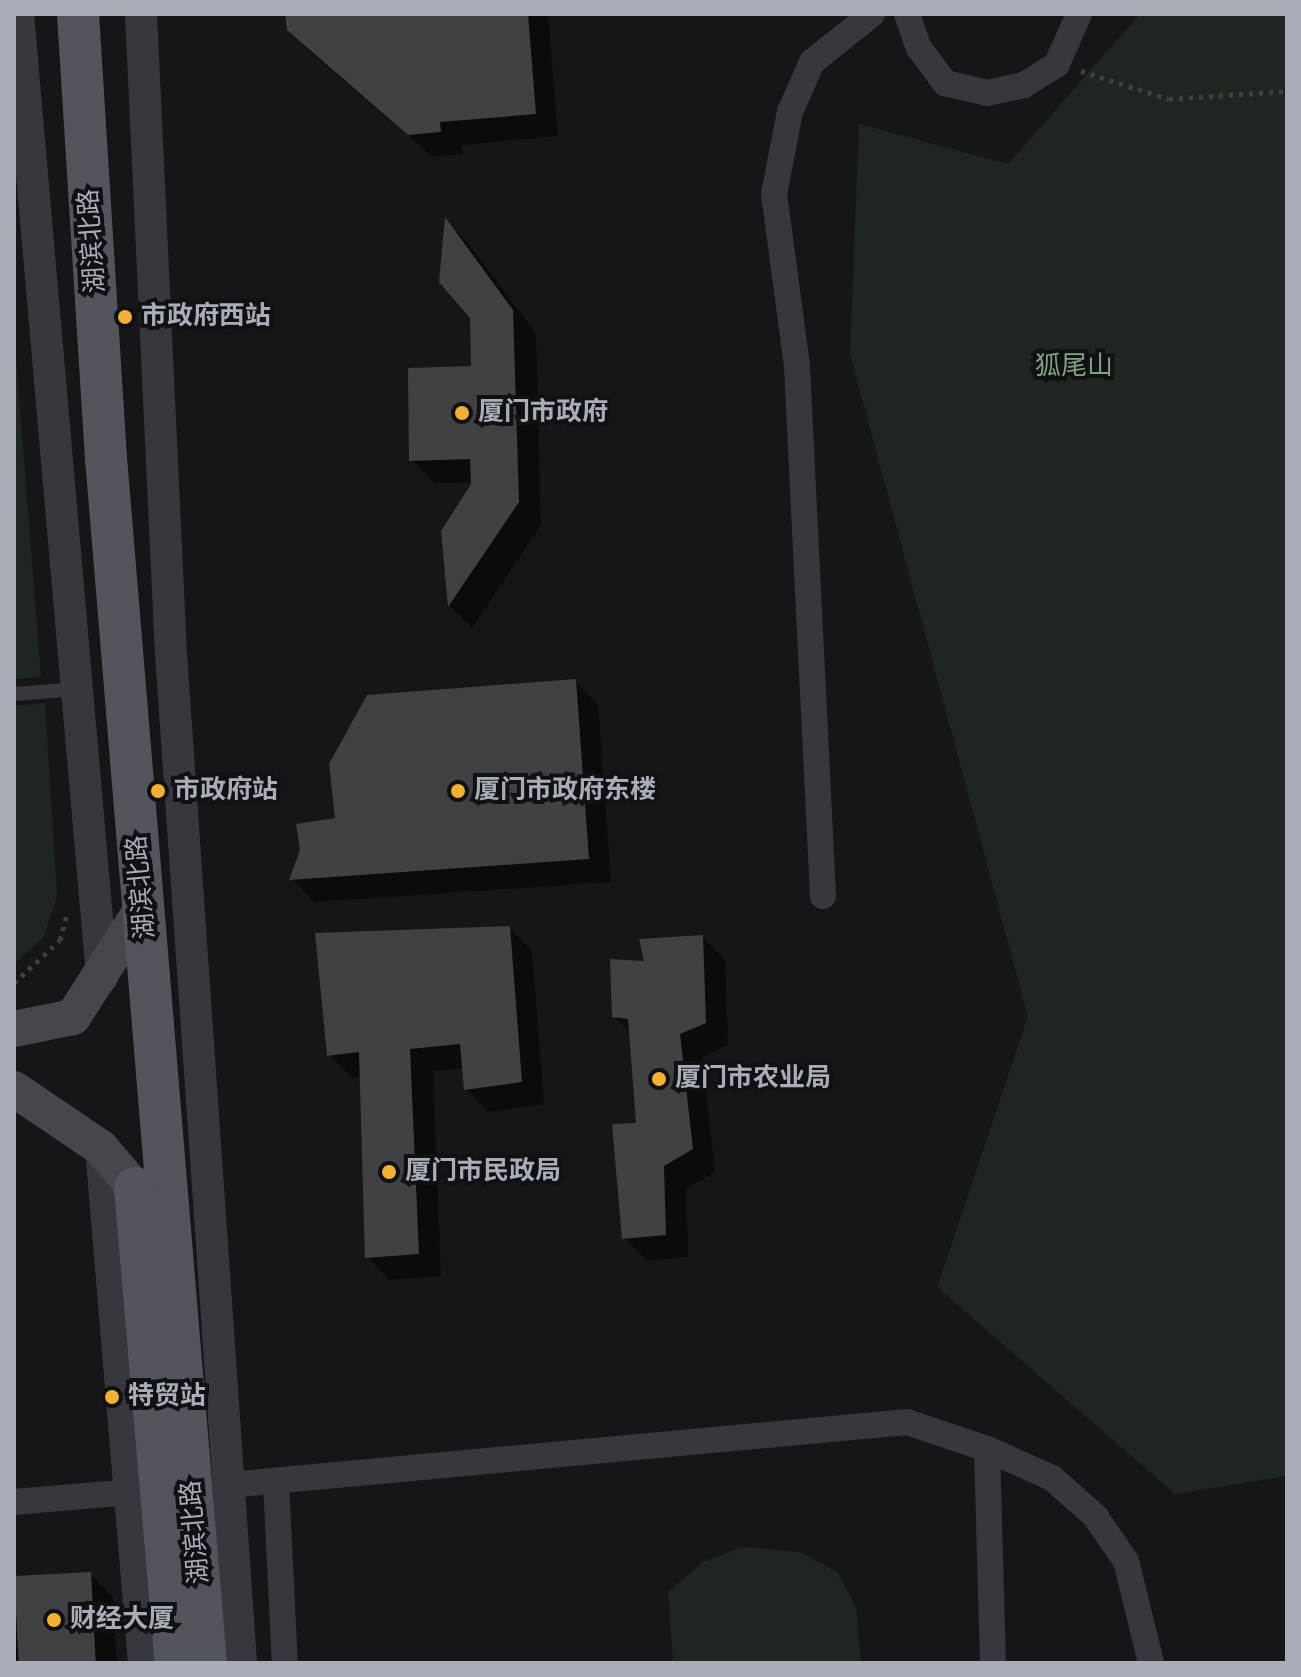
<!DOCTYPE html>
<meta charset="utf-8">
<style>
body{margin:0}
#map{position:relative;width:1301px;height:1677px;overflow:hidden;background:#161618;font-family:"Sofia Sans Condensed","Noto Sans SC",sans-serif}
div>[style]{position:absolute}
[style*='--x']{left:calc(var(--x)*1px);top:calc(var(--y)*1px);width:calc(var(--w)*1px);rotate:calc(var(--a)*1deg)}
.green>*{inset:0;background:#1e261f}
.shadow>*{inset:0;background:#0007}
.building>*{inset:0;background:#404145;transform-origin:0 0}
.path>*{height:5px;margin-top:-2.5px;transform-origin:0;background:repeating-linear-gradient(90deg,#3d3f44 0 4px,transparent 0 10px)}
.service>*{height:14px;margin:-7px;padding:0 7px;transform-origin:7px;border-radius:7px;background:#37383d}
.minor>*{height:26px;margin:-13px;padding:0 13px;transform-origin:13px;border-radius:13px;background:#37383d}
.tertiary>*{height:32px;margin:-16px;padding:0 16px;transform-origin:16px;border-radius:16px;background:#37383d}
.secondary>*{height:36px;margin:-18px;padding:0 18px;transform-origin:18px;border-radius:18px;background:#45474d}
.primary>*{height:42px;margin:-21px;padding:0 21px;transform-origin:21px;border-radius:21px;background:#53555c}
.dots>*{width:22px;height:22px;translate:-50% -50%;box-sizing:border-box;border:4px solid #111113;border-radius:50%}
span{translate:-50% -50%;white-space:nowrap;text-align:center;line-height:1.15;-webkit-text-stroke:8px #111113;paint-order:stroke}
.street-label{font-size:26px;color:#a8adb8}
.poi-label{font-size:26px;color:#a8adb8;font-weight:700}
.left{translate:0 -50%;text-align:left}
.park-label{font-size:26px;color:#7fa381}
.frame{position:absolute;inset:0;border:16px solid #a8adb8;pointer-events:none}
</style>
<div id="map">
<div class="green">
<div style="clip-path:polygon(1140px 14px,1287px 14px,1287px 1476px,1175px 1494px,937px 1287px,1028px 1017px,850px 354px,859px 124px,1008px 164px)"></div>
<div style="clip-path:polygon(14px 333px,41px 677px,14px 679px)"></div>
<div style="clip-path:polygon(45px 703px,57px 896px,43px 938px,14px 964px,14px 706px)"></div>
<div style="clip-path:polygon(742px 1547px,801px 1552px,838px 1573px,856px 1607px,861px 1663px,673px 1663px,668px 1592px,703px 1562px)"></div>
</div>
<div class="shadow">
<div style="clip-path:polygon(281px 14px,548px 14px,558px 136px,462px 145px,463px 154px,433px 157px,312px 53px,289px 29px,288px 21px)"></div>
<div style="clip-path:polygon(446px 221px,467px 242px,536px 334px,541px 525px,472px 628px,450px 606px,443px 532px,475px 482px,434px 483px,411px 460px,473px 368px,472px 317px)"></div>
<div style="clip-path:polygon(575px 681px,598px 704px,611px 882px,314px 902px,292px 879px)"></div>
<div style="clip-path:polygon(509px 928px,532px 951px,544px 1104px,489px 1112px,466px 1089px,464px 1068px,433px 1071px,441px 1276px,390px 1280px,367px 1257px,362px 1077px,352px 1078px,329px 1055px)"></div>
<div style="clip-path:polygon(702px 937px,725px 960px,728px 1045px,702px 1057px,715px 1172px,686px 1189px,688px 1257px,647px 1261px,624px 1238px,638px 1125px,632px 1034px,614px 1016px,646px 963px)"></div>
<div style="clip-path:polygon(90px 1574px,113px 1597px,117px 1663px,14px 1663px,14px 1578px)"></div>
</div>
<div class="building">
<div style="clip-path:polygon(285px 14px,528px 14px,536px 114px,440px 122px,441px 132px,408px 135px,287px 30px)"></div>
<div style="clip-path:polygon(445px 217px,513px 310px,519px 502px,448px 607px,441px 531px,471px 484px,470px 459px,409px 461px,408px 368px,471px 366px,470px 318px,439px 282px)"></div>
<div style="clip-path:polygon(576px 679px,589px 859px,289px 880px,300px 850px,296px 824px,335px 818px,329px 764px,367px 695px)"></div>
<div style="clip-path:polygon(510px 926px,522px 1082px,464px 1090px,460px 1044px,410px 1049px,419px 1254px,365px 1258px,359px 1052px,327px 1056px,315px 933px)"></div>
<div style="clip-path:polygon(703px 935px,706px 1023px,680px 1034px,693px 1149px,664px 1166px,666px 1235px,622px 1239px,612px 1124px,636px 1123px,628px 1019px,612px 1017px,610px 959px,644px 961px,639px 939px)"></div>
<div style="left:91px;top:1572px;width:91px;height:77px;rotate:87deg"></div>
</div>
<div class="path">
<div style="--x:1081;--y:71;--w:92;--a:17.7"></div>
<div style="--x:1169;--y:99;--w:118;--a:-3.9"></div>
<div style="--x:14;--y:983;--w:63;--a:-43.1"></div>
<div style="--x:60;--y:940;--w:28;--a:-75"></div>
</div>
<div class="service">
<div style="--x:14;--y:694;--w:63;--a:-4.5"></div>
</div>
<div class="minor">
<div style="--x:907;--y:14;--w:36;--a:71"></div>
<div style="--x:919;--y:48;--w:44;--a:53.4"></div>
<div style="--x:945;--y:83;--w:43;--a:13.4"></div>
<div style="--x:987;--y:93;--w:38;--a:-12"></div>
<div style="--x:1024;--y:85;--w:39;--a:-32"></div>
<div style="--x:1057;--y:64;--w:55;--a:-66.3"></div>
<div style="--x:823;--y:896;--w:531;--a:-92.81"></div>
<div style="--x:797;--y:366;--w:174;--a:-97.6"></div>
<div style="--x:774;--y:194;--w:84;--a:-79"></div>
<div style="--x:790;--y:112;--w:55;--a:-66.3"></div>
<div style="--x:812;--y:62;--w:77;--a:-38.7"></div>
<div style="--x:987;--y:1449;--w:214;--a:88.4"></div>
<div style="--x:276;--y:1482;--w:181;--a:87.2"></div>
<div style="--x:229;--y:1485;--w:681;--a:-5.31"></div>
<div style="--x:907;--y:1422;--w:84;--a:18.6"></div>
<div style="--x:987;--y:1449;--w:71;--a:24"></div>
<div style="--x:1052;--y:1478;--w:57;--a:41.5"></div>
<div style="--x:1095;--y:1516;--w:55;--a:55.4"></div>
<div style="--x:1126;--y:1561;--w:105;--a:76.2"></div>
<div style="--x:14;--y:1502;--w:116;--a:-4.9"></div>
</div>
<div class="tertiary">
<div style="--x:18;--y:14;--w:967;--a:85.01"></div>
<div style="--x:141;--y:14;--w:641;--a:87.32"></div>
<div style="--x:171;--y:654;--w:1011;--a:86.03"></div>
<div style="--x:101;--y:1148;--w:517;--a:85.23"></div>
</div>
<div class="secondary">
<div style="--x:14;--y:1029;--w:60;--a:-11.5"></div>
<div style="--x:73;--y:1017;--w:132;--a:-57.4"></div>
<div style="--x:14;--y:1089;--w:105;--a:34.1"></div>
<div style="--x:101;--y:1148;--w:52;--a:49.6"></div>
</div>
<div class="primary">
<div style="--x:78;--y:14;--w:445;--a:86.4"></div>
<div style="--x:106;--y:458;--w:1209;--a:85.26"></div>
<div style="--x:135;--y:1188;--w:477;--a:85.1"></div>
</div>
<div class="dots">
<div style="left:125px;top:317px;background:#f2b134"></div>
<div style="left:462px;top:413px;background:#f2b134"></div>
<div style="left:158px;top:791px;background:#f2b134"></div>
<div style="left:458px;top:791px;background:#f2b134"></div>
<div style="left:659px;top:1079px;background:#f2b134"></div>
<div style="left:389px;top:1172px;background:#f2b134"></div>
<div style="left:112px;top:1397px;background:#f2b134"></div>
<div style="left:54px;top:1620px;background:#f2b134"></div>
</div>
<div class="street-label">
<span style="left:93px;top:241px;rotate:-94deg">湖滨北路</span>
<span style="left:142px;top:887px;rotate:-95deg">湖滨北路</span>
<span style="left:196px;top:1532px;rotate:-95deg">湖滨北路</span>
</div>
<div class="poi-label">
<span class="left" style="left:141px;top:317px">市政府西站</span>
<span class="left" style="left:478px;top:413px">厦门市政府</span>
<span class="left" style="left:174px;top:791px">市政府站</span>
<span class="left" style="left:474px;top:791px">厦门市政府东楼</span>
<span class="left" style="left:675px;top:1079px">厦门市农业局</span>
<span class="left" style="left:405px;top:1172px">厦门市民政局</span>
<span class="left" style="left:128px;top:1397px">特贸站</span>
<span class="left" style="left:70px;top:1620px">财经大厦</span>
</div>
<div class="park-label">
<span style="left:1074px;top:367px">狐尾山</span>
</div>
<div class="frame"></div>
</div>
